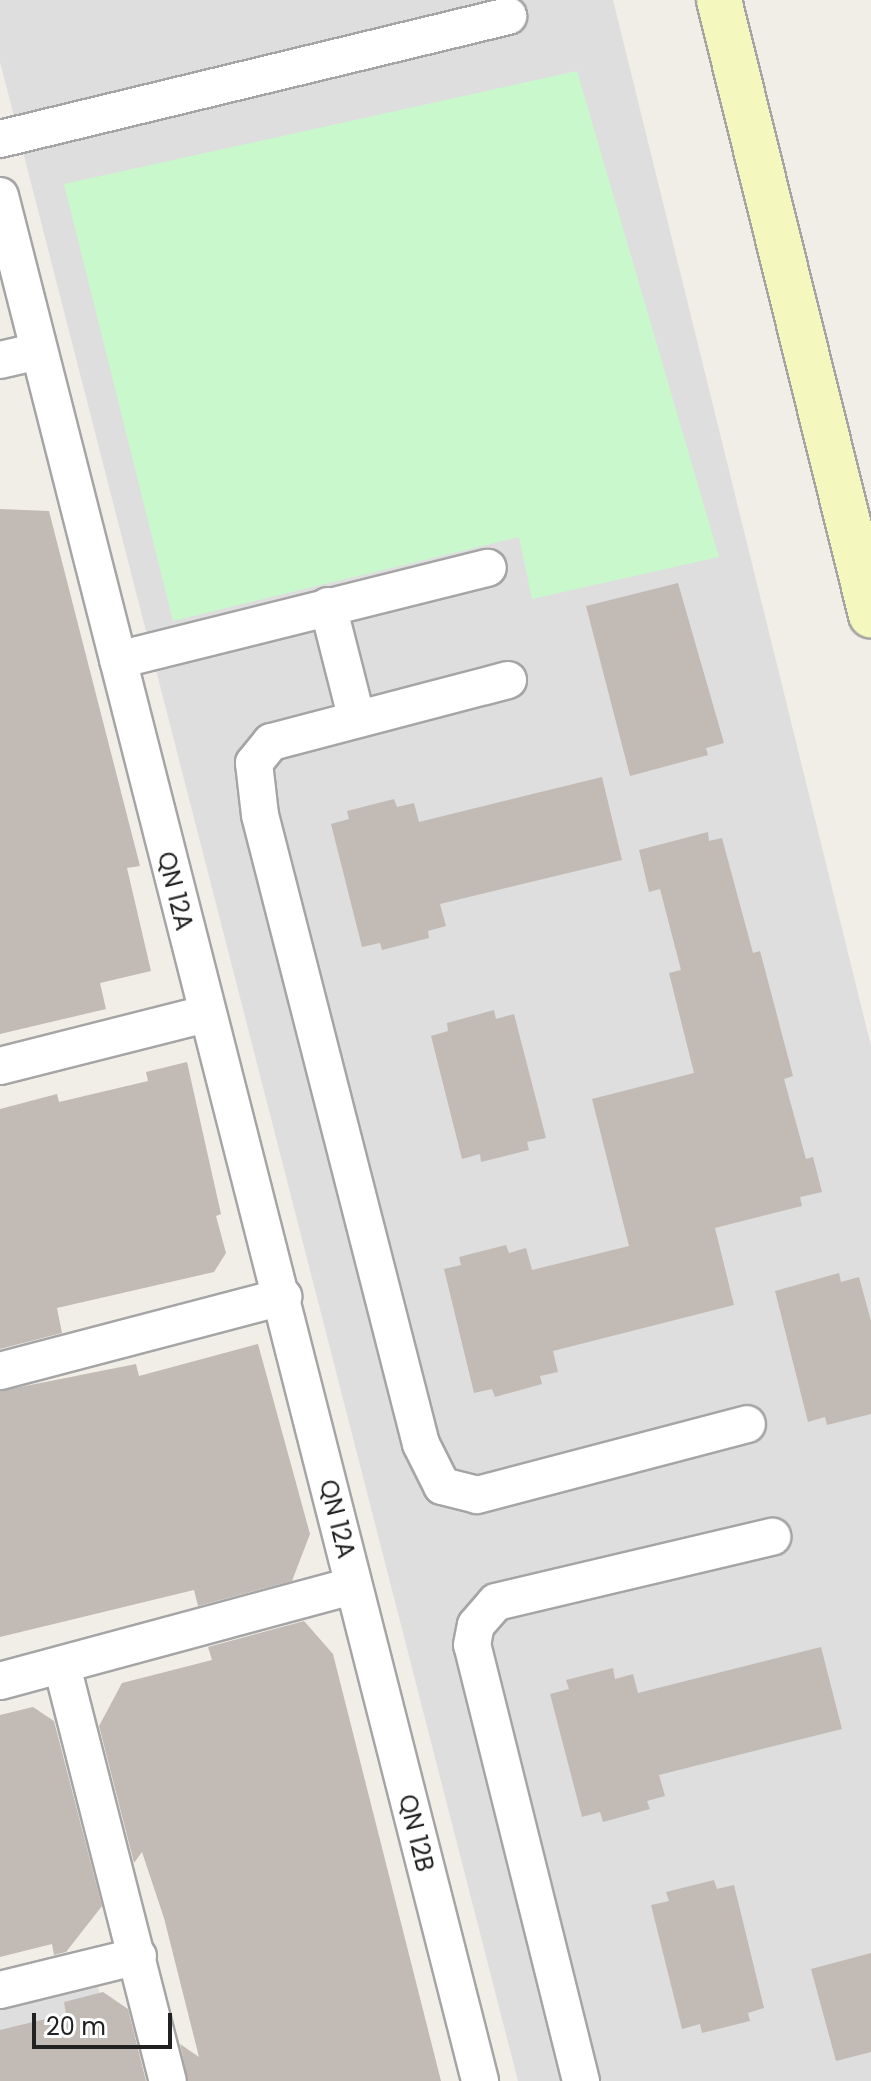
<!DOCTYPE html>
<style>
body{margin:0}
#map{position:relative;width:871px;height:2081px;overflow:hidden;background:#f1eee8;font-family:Poppins,sans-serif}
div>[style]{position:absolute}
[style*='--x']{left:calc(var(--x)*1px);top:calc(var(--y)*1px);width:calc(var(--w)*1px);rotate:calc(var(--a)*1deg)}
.residential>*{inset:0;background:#dfdede}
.park>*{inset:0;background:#c8f8cc}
.building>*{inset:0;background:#c2bab4}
.roads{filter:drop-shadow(2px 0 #a5a5a5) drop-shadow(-2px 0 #a5a5a5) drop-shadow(0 2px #a5a5a5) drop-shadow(0 -2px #a5a5a5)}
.street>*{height:36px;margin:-18px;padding:0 18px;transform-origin:18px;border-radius:18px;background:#fff}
.secondary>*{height:44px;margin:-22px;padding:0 22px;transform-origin:22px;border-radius:22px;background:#f4f8bf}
span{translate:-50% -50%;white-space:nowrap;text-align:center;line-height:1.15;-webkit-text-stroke:6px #fff;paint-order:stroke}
.street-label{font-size:24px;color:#212121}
.scale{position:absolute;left:32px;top:2013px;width:140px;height:36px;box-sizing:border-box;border:4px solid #212121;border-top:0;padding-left:10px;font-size:24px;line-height:28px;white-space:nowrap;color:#212121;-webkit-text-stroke:6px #fff;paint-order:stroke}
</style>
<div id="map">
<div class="residential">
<div style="clip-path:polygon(0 0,613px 0,871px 1046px,871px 2081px,518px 2081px,0 62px)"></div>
<div style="clip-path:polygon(96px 1979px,122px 2081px,0 2081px,0 2003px)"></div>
</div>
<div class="park">
<div style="clip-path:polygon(577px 71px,719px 557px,532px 599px,519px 537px,173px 621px,64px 184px)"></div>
</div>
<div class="building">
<div style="clip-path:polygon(0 509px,49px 511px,140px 866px,127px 868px,151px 971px,100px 983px,106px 1009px,0 1034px)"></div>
<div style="clip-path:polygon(678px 583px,724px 743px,706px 748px,708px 755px,630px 776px,586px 606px)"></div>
<div style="clip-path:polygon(602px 777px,622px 860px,440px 904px,446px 926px,428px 931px,429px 938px,382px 950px,380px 943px,362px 947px,331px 824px,349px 819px,347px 811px,394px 799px,397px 807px,414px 803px,419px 822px)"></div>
<div style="clip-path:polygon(708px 832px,709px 841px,722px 838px,753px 953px,760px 951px,793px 1076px,784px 1079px,806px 1159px,813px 1157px,822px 1192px,800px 1197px,802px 1206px,715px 1228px,734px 1305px,553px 1351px,558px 1372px,540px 1376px,542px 1384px,495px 1397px,492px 1389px,474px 1393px,444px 1269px,461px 1265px,459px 1257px,506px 1245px,509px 1253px,526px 1248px,532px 1270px,629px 1246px,592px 1099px,694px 1073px,669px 973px,681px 970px,660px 889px,649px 892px,639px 850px)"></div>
<div style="clip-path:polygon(494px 1010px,496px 1019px,514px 1014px,546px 1138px,527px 1142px,529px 1150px,481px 1162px,480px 1154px,462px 1159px,431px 1036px,448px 1031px,447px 1023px)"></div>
<div style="clip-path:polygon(187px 1062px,221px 1214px,216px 1216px,226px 1253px,214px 1272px,57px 1308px,62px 1333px,0 1349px,0 1109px,57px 1094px,59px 1102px,148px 1081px,146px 1072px)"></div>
<div style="clip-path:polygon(839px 1273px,841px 1282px,859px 1277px,871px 1321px,871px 1414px,827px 1425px,825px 1417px,808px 1422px,775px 1291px)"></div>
<div style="clip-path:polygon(258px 1344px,310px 1534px,292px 1581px,198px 1606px,194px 1590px,0 1637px,0 1391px,136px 1364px,139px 1376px)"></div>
<div style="clip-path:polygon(304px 1621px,333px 1654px,441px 2081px,188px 2081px,180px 2044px,199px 2057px,164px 1918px,142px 1852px,134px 1863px,99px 1726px,122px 1683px,212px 1660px,208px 1647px)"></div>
<div style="clip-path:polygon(821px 1647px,842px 1729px,659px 1775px,665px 1796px,647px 1801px,650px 1809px,603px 1822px,600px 1812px,582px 1817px,550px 1694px,569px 1689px,566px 1680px,613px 1668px,615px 1679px,633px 1674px,638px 1693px)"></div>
<div style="clip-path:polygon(33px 1707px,54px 1721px,102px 1906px,66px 1952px,54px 1955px,52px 1944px,0 1957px,0 1715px)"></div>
<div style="clip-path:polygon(714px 1880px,717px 1889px,734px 1885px,764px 2008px,748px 2013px,750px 2021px,702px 2033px,700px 2024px,682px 2029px,651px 1905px,669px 1901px,666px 1892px)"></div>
<div style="clip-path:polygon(871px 1953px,871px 2052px,836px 2061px,811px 1969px)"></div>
<div style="clip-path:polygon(103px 1992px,128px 2009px,146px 2081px,0 2081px,0 2030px,66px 2014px,64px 2002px)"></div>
</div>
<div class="roads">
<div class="street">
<div style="--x:0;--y:139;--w:523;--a:-13.61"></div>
<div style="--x:0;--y:196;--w:1945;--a:75.71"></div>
<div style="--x:0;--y:360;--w:40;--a:-13"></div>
<div style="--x:328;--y:606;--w:114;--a:75.7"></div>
<div style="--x:118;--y:660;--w:381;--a:-14"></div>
<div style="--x:508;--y:680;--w:245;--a:165.3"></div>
<div style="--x:271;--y:742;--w:27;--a:129"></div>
<div style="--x:254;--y:763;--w:52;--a:83.4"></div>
<div style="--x:260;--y:815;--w:649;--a:75.64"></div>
<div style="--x:421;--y:1444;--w:47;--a:63.4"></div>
<div style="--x:442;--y:1486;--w:36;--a:14"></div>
<div style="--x:477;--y:1495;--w:279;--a:-14.7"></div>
<div style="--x:0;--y:1066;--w:211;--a:-14.2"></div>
<div style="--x:0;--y:1371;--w:293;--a:-14.7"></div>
<div style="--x:62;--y:1666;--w:428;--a:75.7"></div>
<div style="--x:0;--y:1681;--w:366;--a:-15.1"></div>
<div style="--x:0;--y:1990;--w:142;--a:-13.8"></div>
<div style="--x:581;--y:2081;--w:449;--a:-104"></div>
<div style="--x:472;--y:1645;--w:20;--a:-79"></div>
<div style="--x:476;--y:1625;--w:30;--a:-49"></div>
<div style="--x:496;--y:1602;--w:284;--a:-13.3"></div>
</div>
<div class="secondary">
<div style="--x:719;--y:0;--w:634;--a:76.12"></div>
</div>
</div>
<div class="street-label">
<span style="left:175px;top:891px;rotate:76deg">QN 12A</span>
<span style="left:337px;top:1519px;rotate:76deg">QN 12A</span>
<span style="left:416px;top:1833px;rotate:76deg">QN 12B</span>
</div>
<div class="scale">20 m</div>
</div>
